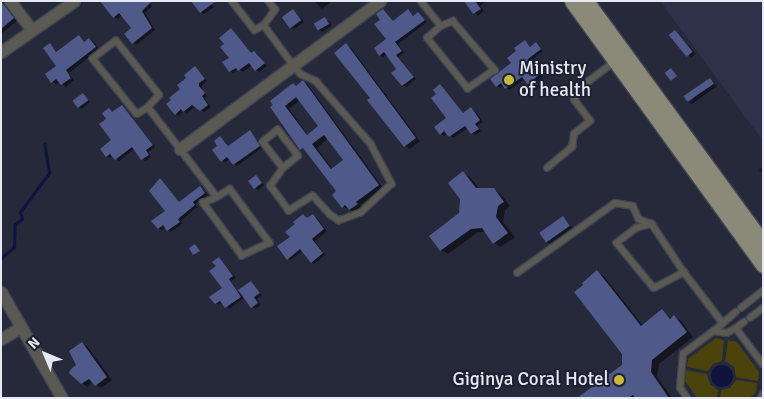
<!DOCTYPE html>
<style>
body{margin:0}
#map{position:relative;width:764px;height:399px;overflow:hidden;background:#26293a;font-family:Signika,sans-serif}
div>[style]{position:absolute}
[style*='--x']{left:calc(var(--x)*1px);top:calc(var(--y)*1px);width:calc(var(--w)*1px);rotate:calc(var(--a)*1deg)}
.built>*{inset:0;background:#2d3249}
.green>*{inset:0;background:#4a430c}
.water>*{inset:0;background:#0f133d}
.round{border-radius:50%}
.shadow>*{inset:0;background:#0007;transform-origin:0 0}
.stream>*{height:3px;margin:-1.5px;padding:0 1.5px;transform-origin:1.5px;border-radius:1.5px;background:#0f133d}
.building>*{inset:0;background:#4f5a8b;transform-origin:0 0}
.roads{filter:drop-shadow(1px 0 #414454) drop-shadow(-1px 0 #414454) drop-shadow(0 1px #414454) drop-shadow(0 -1px #414454)}
.lane>*{height:5.5px;margin:-2.75px;padding:0 2.75px;transform-origin:2.75px;border-radius:2.75px;background:#5b5a52}
.street>*{height:11px;margin:-5.5px;padding:0 5.5px;transform-origin:5.5px;border-radius:5.5px;background:#5b5a52}
.primary>*{height:15px;margin:-7.5px;padding:0 7.5px;transform-origin:7.5px;border-radius:7.5px;background:#8b8978}
.dots>*{width:14px;height:14px;translate:-50% -50%;box-sizing:border-box;border:2px solid #1c202f;border-radius:50%}
span{translate:-50% -50%;white-space:nowrap;text-align:center;line-height:1.15;-webkit-text-stroke:4px #1c202f;paint-order:stroke}
.poi-label{font-size:19px;color:#e6e9f4}
.left{translate:0 -50%;text-align:left}
.right{translate:-100% -50%;text-align:right}
.frame{position:absolute;inset:0;border:2px solid #e6e9f4;pointer-events:none}
.north{position:absolute;left:20px;top:329px;width:50px;height:50px;-webkit-text-stroke:4px #1c202f;paint-order:stroke;rotate:315deg;font-size:14px;font-weight:700;line-height:20px;text-align:center;color:#e6e9f4}
.north::after{content:'';display:block;margin:auto;width:18px;height:22px;background:#e6e9f4;clip-path:polygon(50% 0,100% 100%,50% 72%,0 100%)}
</style>
<div id="map">
<div class="built">
<div style="clip-path:polygon(660px 1px,763px 1px,763px 141px)"></div>
</div>
<div class="green">
<div style="clip-path:polygon(716px 338px,724px 340px,722px 361px,713px 364px,708px 371px,687px 367px,688px 359px)"></div>
<div style="clip-path:polygon(728px 340px,737px 342px,759px 372px,758px 381px,736px 377px,734px 367px,725px 361px)"></div>
<div style="clip-path:polygon(686px 370px,707px 374px,710px 384px,718px 390px,717px 398px,697px 398px,685px 381px)"></div>
<div style="clip-path:polygon(736px 380px,757px 383px,756px 393px,749px 398px,720px 398px,721px 390px,730px 388px)"></div>
</div>
<div class="water">
<div class="round" style="left:711px;top:365px;width:22px;height:22px"></div>
</div>
<div class="shadow">
<div style="clip-path:polygon(1px 1px,17px 21px,1px 34px)"></div>
<div style="clip-path:polygon(130px 1px,148px 1px,152px 6px,145px 13px,155px 30px,136px 45px,126px 34px,133px 28px,122px 15px,118px 19px,114px 17px)"></div>
<div style="clip-path:polygon(209px 1px,214px 7px,204px 14px,201px 12px)"></div>
<div style="clip-path:polygon(314px 1px,331px 1px,331px 2px,322px 9px)"></div>
<div style="clip-path:polygon(465px 1px,486px 1px,480px 6px,484px 11px,478px 16px)"></div>
<div style="clip-path:polygon(293px 10px,304px 22px,294px 29px,284px 17px)"></div>
<div style="clip-path:polygon(384px 10px,394px 22px,408px 11px,414px 16px,418px 13px,427px 22px,398px 44px,404px 53px,398px 57px,416px 79px,406px 87px,403px 85px,397px 70px,387px 54px,383px 57px,380px 55px,388px 40px,382px 20px)"></div>
<div style="clip-path:polygon(325px 18px,332px 26px,322px 32px,319px 30px)"></div>
<div style="clip-path:polygon(231px 30px,252px 54px,255px 52px,258px 54px,267px 66px,259px 72px,252px 65px,243px 72px,239px 69px,233px 73px,230px 71px,231px 58px,225px 44px)"></div>
<div style="left:675px;top:32px;width:30px;height:6px;rotate:46deg"></div>
<div style="clip-path:polygon(79px 37px,85px 42px,89px 39px,93px 41px,99px 49px,69px 73px,74px 80px,66px 87px,60px 82px,56px 84px,47px 75px,58px 66px,50px 45px,58px 53px)"></div>
<div style="clip-path:polygon(525px 41px,531px 47px,536px 44px,543px 51px,531px 61px,543px 77px,537px 81px,540px 86px,535px 90px,525px 79px,509px 90px,504px 85px,500px 88px,497px 86px)"></div>
<div style="clip-path:polygon(346px 45px,351px 48px,420px 141px,410px 149px,405px 146px,372px 98px)"></div>
<div style="clip-path:polygon(196px 68px,207px 81px,202px 85px,202px 89px,207px 96px,204px 98px,211px 107px,204px 112px,196px 106px,187px 113px,184px 111px,179px 116px,175px 114px,182px 90px)"></div>
<div style="clip-path:polygon(710px 80px,717px 86px,692px 104px,689px 103px)"></div>
<div style="clip-path:polygon(evenodd,304px 82px,308px 85px,383px 188px,360px 205px,362px 207px,355px 212px,343px 207px,338px 191px,276px 115px,297px 87px,304px 82px,300px 100px,320px 127px,308px 135px,289px 109px,300px 100px,304px 82px,328px 138px,345px 161px,333px 170px,317px 148px,328px 138px)"></div>
<div style="clip-path:polygon(440px 86px,464px 114px,471px 109px,475px 111px,483px 122px,477px 126px,481px 131px,475px 135px,468px 128px,453px 138px,447px 133px,444px 136px,441px 134px,448px 119px,438px 94px)"></div>
<div style="clip-path:polygon(83px 95px,90px 102px,82px 109px,78px 107px)"></div>
<div style="clip-path:polygon(122px 106px,155px 147px,148px 152px,151px 157px,145px 161px,134px 149px,119px 161px,113px 156px,110px 158px,107px 156px,113px 140px,107px 119px,109px 110px,113px 113px)"></div>
<div style="clip-path:polygon(250px 132px,262px 148px,237px 166px,230px 159px,225px 162px,222px 161px,219px 146px,221px 137px,230px 147px)"></div>
<div style="clip-path:polygon(763px 167px,763px 174px,759px 170px)"></div>
<div style="clip-path:polygon(463px 173px,470px 177px,480px 190px,494px 189px,501px 194px,510px 206px,505px 210px,503px 222px,515px 237px,501px 247px,494px 243px,486px 232px,478px 232px,448px 254px,441px 250px,431px 236px,460px 214px)"></div>
<div style="clip-path:polygon(256px 177px,264px 185px,258px 190px,255px 188px)"></div>
<div style="clip-path:polygon(160px 180px,180px 203px,201px 188px,208px 195px,195px 204px,197px 207px,181px 221px,182px 224px,171px 232px,166px 227px,162px 230px,158px 228px,167px 211px)"></div>
<div style="clip-path:polygon(304px 215px,308px 219px,313px 216px,316px 217px,327px 231px,315px 241px,325px 255px,314px 264px,303px 251px,290px 260px,288px 259px,291px 237px)"></div>
<div style="clip-path:polygon(563px 217px,573px 228px,550px 244px,547px 242px)"></div>
<div style="clip-path:polygon(219px 258px,236px 278px,231px 281px,238px 292px,251px 283px,254px 285px,262px 295px,257px 299px,261px 305px,255px 309px,245px 297px,229px 309px,223px 302px,219px 305px,216px 303px,223px 288px,217px 266px)"></div>
<div style="clip-path:polygon(597px 272px,604px 276px,643px 326px,662px 311px,672px 319px,674px 317px,681px 321px,693px 337px,659px 364px,657px 377px,672px 398px,579px 398px,624px 366px,623px 353px)"></div>
<div style="clip-path:polygon(82px 343px,87px 346px,112px 380px,101px 388px,93px 382px,87px 387px,70px 373px,77px 366px)"></div>
</div>
<div class="stream">
<div style="--x:1;--y:258;--w:17;--a:-40"></div>
<div style="--x:14;--y:247;--w:23;--a:-88"></div>
<div style="--x:15;--y:224;--w:9;--a:-36"></div>
<div style="--x:22;--y:219;--w:7;--a:-106"></div>
<div style="--x:20;--y:212;--w:49;--a:-53.4"></div>
<div style="--x:49;--y:173;--w:30;--a:-99"></div>
</div>
<div class="building">
<div style="clip-path:polygon(1px 1px,14px 18px,1px 29px)"></div>
<div style="clip-path:polygon(100px 1px,152px 1px,142px 11px,152px 28px,132px 44px,124px 34px,131px 28px,119px 13px,113px 18px)"></div>
<div style="clip-path:polygon(191px 1px,216px 1px,200px 13px)"></div>
<div style="clip-path:polygon(464px 1px,475px 1px,481px 9px,473px 14px)"></div>
<div style="left:293px;top:9px;width:14px;height:14px;rotate:54deg"></div>
<div style="clip-path:polygon(383px 9px,393px 21px,408px 9px,413px 16px,418px 12px,425px 20px,395px 42px,402px 51px,396px 55px,414px 77px,402px 86px,391px 73px,396px 69px,384px 52px,379px 56px,374px 48px,386px 39px,374px 24px,380px 20px,376px 14px)"></div>
<div style="left:325px;top:17px;width:8px;height:13px;rotate:60deg"></div>
<div style="clip-path:polygon(231px 28px,251px 53px,254px 51px,265px 63px,255px 71px,249px 63px,238px 71px,236px 68px,229px 72px,222px 62px,229px 58px,220px 47px,224px 44px,219px 38px)"></div>
<div style="left:675px;top:30px;width:28px;height:8px;rotate:51deg"></div>
<div style="clip-path:polygon(79px 35px,84px 42px,89px 38px,96px 47px,66px 70px,71px 78px,61px 85px,56px 79px,51px 83px,45px 74px,56px 66px,43px 48px,50px 43px,56px 52px)"></div>
<div style="clip-path:polygon(525px 40px,530px 47px,536px 42px,541px 49px,528px 59px,540px 74px,534px 79px,538px 84px,531px 89px,522px 77px,505px 89px,501px 83px,496px 87px,490px 79px,511px 63px,507px 58px,516px 51px,514px 48px)"></div>
<div style="clip-path:polygon(346px 43px,416px 138px,404px 147px,367px 100px,370px 98px,334px 53px)"></div>
<div style="clip-path:polygon(195px 66px,205px 79px,199px 83px,199px 86px,205px 93px,202px 96px,208px 105px,200px 111px,192px 105px,183px 112px,181px 109px,175px 115px,166px 104px,171px 100px,169px 98px,180px 89px,177px 85px,186px 78px,184px 75px)"></div>
<div style="left:671px;top:68px;width:10px;height:8px;rotate:53deg"></div>
<div style="left:710px;top:78px;width:7px;height:32px;rotate:56deg"></div>
<div style="clip-path:polygon(evenodd,303px 80px,379px 185px,356px 202px,358px 204px,349px 210px,345px 205px,342px 208px,332px 195px,336px 191px,303px 148px,300px 150px,270px 107px,273px 105px,270px 101px,293px 83px,296px 86px,303px 80px,296px 97px,318px 126px,307px 135px,285px 106px,296px 97px,303px 80px,324px 135px,343px 160px,331px 169px,312px 144px,324px 135px)"></div>
<div style="clip-path:polygon(440px 84px,463px 113px,471px 107px,480px 120px,475px 124px,479px 129px,471px 134px,465px 126px,449px 137px,444px 131px,440px 135px,434px 127px,446px 118px,431px 98px,436px 94px,433px 90px)"></div>
<div style="left:83px;top:93px;width:9px;height:13px;rotate:54deg"></div>
<div style="clip-path:polygon(122px 105px,153px 145px,146px 150px,149px 155px,141px 160px,132px 147px,115px 160px,110px 154px,106px 157px,100px 149px,111px 140px,99px 124px,106px 119px,102px 113px,109px 108px,112px 112px)"></div>
<div style="clip-path:polygon(250px 130px,260px 146px,233px 165px,227px 157px,221px 162px,212px 150px,217px 146px,214px 141px,220px 136px,228px 146px)"></div>
<div style="clip-path:polygon(463px 171px,476px 188px,494px 188px,504px 202px,498px 206px,496px 217px,508px 233px,493px 244px,482px 228px,471px 229px,440px 251px,429px 236px,459px 213px,460px 199px,448px 183px)"></div>
<div style="left:256px;top:175px;width:10px;height:10px;rotate:53deg"></div>
<div style="clip-path:polygon(160px 178px,179px 202px,200px 186px,205px 193px,193px 202px,195px 205px,178px 219px,180px 222px,167px 231px,163px 225px,158px 229px,151px 221px,165px 211px,149px 191px)"></div>
<div style="clip-path:polygon(303px 214px,307px 218px,313px 214px,324px 229px,312px 239px,323px 253px,311px 263px,300px 249px,287px 260px,277px 246px,290px 237px,285px 232px,295px 224px,293px 222px)"></div>
<div style="left:563px;top:216px;width:12px;height:29px;rotate:55deg"></div>
<div style="clip-path:polygon(195px 244px,200px 251px,193px 255px,189px 248px)"></div>
<div style="clip-path:polygon(219px 257px,233px 276px,229px 279px,241px 297px,225px 308px,220px 301px,215px 304px,209px 297px,222px 288px,209px 271px,216px 266px,212px 262px)"></div>
<div style="clip-path:polygon(597px 270px,641px 326px,662px 309px,670px 319px,674px 315px,687px 332px,652px 360px,651px 372px,669px 398px,635px 398px,633px 395px,628px 398px,577px 398px,622px 365px,622px 354px,574px 292px,583px 285px,582px 283px)"></div>
<div style="clip-path:polygon(251px 281px,260px 293px,254px 297px,258px 303px,251px 308px,238px 290px)"></div>
<div style="clip-path:polygon(82px 342px,107px 377px,95px 386px,89px 379px,81px 384px,69px 373px,70px 370px,76px 365px,69px 351px)"></div>
</div>
<div class="roads">
<div class="lane">
<div style="--x:232;--y:1;--w:37;--a:52"></div>
<div style="--x:255;--y:30;--w:10;--a:-29"></div>
<div style="--x:264;--y:25;--w:19;--a:-54"></div>
<div style="--x:275;--y:10;--w:11;--a:-128"></div>
<div style="--x:421;--y:1;--w:32;--a:51"></div>
<div style="--x:453;--y:21;--w:65;--a:49.4"></div>
<div style="--x:495;--y:70;--w:33;--a:145"></div>
<div style="--x:468;--y:89;--w:65;--a:-128.8"></div>
<div style="--x:427;--y:38;--w:18;--a:-41"></div>
<div style="--x:441;--y:26;--w:13;--a:-23"></div>
<div style="--x:264;--y:25;--w:51;--a:53.8"></div>
<div style="--x:294;--y:66;--w:11;--a:49"></div>
<div style="--x:301;--y:74;--w:17;--a:25"></div>
<div style="--x:316;--y:81;--w:84;--a:48.9"></div>
<div style="--x:371;--y:144;--w:45;--a:62.3"></div>
<div style="--x:392;--y:184;--w:42;--a:136.9"></div>
<div style="--x:361;--y:213;--w:23;--a:160"></div>
<div style="--x:339;--y:221;--w:11;--a:-146"></div>
<div style="--x:330;--y:215;--w:25;--a:-132"></div>
<div style="--x:313;--y:196;--w:28;--a:148"></div>
<div style="--x:289;--y:211;--w:31;--a:-127"></div>
<div style="--x:270;--y:186;--w:22;--a:-54"></div>
<div style="--x:283;--y:168;--w:19;--a:-39"></div>
<div style="--x:298;--y:156;--w:33;--a:-128"></div>
<div style="--x:278;--y:130;--w:19;--a:141"></div>
<div style="--x:263;--y:142;--w:33;--a:52"></div>
<div style="--x:148;--y:107;--w:16;--a:-47"></div>
<div style="--x:159;--y:95;--w:69;--a:-128.5"></div>
<div style="--x:116;--y:41;--w:29;--a:142"></div>
<div style="--x:93;--y:59;--w:70;--a:51.3"></div>
<div style="--x:137;--y:114;--w:13;--a:-32"></div>
<div style="--x:148;--y:107;--w:113;--a:52.5"></div>
<div style="--x:217;--y:197;--w:15;--a:-32"></div>
<div style="--x:230;--y:189;--w:67;--a:53.5"></div>
<div style="--x:270;--y:243;--w:31;--a:155"></div>
<div style="--x:242;--y:256;--w:66;--a:-126.3"></div>
<div style="--x:203;--y:203;--w:15;--a:-23"></div>
<div style="--x:547;--y:168;--w:33;--a:-40"></div>
<div style="--x:572;--y:147;--w:13;--a:-81"></div>
<div style="--x:574;--y:134;--w:21;--a:-39"></div>
<div style="--x:590;--y:121;--w:26;--a:-127"></div>
<div style="--x:574;--y:100;--w:9;--a:-58"></div>
<div style="--x:579;--y:92;--w:15;--a:-48"></div>
<div style="--x:589;--y:81;--w:31;--a:-37"></div>
<div style="--x:652;--y:224;--w:16;--a:165"></div>
<div style="--x:637;--y:228;--w:25;--a:143"></div>
<div style="--x:617;--y:243;--w:58;--a:50.6"></div>
<div style="--x:654;--y:288;--w:34;--a:-28"></div>
<div style="--x:517;--y:273;--w:120;--a:-35.5"></div>
<div style="--x:615;--y:203;--w:18;--a:9"></div>
<div style="--x:633;--y:206;--w:14;--a:65"></div>
<div style="--x:639;--y:219;--w:14;--a:21"></div>
<div style="--x:652;--y:224;--w:58;--a:56.3"></div>
<div style="--x:684;--y:272;--w:64;--a:52.6"></div>
<div style="--x:741;--y:308;--w:28;--a:-38"></div>
<div style="--x:750;--y:318;--w:16;--a:-38"></div>
<div style="--x:736;--y:328;--w:10;--a:-37"></div>
<div style="--x:714;--y:331;--w:29;--a:-41"></div>
<div style="--x:687;--y:398;--w:12;--a:-125"></div>
<div style="--x:680;--y:388;--w:34;--a:-85"></div>
<div style="--x:683;--y:354;--w:39;--a:-37"></div>
<div style="--x:714;--y:331;--w:13;--a:9"></div>
<div style="--x:727;--y:333;--w:10;--a:-29"></div>
<div style="--x:736;--y:328;--w:45;--a:53.1"></div>
<div style="--x:761;--y:398;--w:4;--a:-63"></div>
</div>
<div class="street">
<div style="--x:10;--y:1;--w:36;--a:53"></div>
<div style="--x:1;--y:52;--w:89;--a:-34.9"></div>
<div style="--x:180;--y:149;--w:249;--a:-36.5"></div>
<div style="--x:1;--y:292;--w:122;--a:60.1"></div>
<div style="--x:1;--y:339;--w:23;--a:-31"></div>
</div>
<div class="primary">
<div style="--x:572;--y:1;--w:326;--a:54.1"></div>
<div style="--x:586;--y:1;--w:300;--a:53.8"></div>
</div>
</div>
<div class="dots">
<div style="left:509px;top:80px;background:#cbba39"></div>
<div style="left:619px;top:380px;background:#cbba39"></div>
</div>
<div class="poi-label">
<span class="left" style="left:519px;top:80px">Ministry<br>of health</span>
<span class="right" style="left:609px;top:380px">Giginya Coral Hotel</span>
</div>
<div class="frame"></div>
<div class="north">N</div>
</div>
